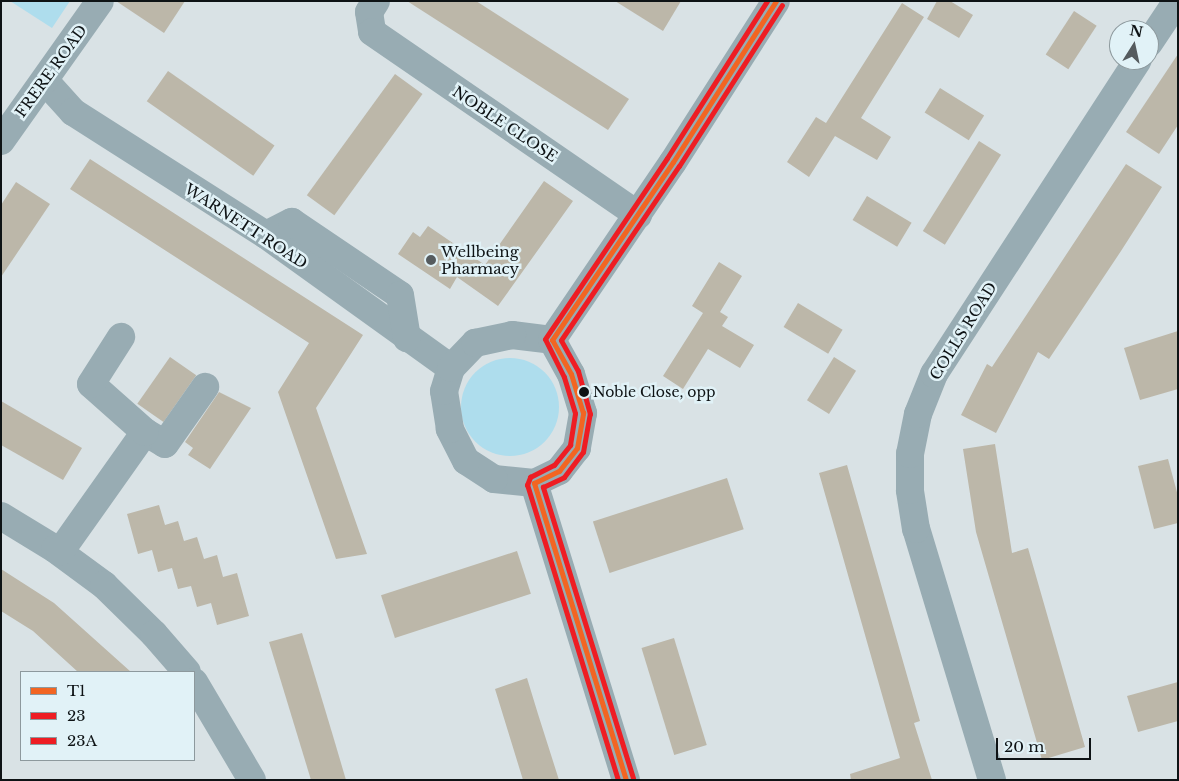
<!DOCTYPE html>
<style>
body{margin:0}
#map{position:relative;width:1179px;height:781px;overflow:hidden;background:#d9e2e5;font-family:"Libre Baskerville",serif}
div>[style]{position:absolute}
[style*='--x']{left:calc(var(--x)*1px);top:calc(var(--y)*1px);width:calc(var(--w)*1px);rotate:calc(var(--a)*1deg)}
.green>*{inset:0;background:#aedded}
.round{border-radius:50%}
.building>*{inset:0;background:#bcb7a9;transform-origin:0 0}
.minor>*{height:28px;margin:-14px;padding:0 14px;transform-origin:14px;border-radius:14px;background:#98acb3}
.bus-1>*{height:5px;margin:-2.5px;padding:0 2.5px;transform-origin:2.5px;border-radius:2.5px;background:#f26522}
.bus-2>*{height:5px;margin:-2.5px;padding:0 2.5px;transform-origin:2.5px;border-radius:2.5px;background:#ee1d23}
.bus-3>*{height:5px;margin:-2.5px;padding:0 2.5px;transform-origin:2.5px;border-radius:2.5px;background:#ee1d23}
.dots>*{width:14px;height:14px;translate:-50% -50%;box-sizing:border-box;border:2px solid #e1f2f7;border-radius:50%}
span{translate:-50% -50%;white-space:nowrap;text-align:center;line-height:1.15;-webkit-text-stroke:5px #e1f2f7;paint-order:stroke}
.bus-label{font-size:14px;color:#0e1315}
.left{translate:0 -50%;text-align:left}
.street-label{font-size:15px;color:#0e1315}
.poi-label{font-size:15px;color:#0e1315}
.frame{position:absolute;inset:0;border:2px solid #0e1315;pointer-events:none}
.legend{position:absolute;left:20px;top:671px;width:175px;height:90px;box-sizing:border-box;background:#e1f2f7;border:1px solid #8d999d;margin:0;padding:6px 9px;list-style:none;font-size:15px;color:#0e1315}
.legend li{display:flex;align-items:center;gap:10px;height:25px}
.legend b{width:25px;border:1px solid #8d999d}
.north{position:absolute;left:1109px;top:20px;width:50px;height:50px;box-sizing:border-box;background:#e1f2f7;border:1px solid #8d999d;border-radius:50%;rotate:10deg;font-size:14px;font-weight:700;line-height:20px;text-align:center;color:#0e1315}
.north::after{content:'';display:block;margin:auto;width:18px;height:22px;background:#555b5e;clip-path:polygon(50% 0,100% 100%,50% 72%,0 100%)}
.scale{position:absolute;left:996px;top:738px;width:95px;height:22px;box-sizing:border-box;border:2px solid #0e1315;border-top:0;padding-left:6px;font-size:15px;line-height:18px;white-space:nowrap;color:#0e1315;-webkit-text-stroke:4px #e1f2f7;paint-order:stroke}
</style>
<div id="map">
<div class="green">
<div style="clip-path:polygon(10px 1px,70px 1px,52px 28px)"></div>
<div class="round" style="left:461px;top:358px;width:98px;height:98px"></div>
</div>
<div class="building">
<div style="clip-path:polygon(116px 1px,185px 1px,164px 33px)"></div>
<div style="clip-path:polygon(407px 1px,476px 1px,629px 99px,608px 130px)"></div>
<div style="clip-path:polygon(615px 1px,681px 1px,663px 31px)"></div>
<div style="clip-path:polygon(937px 1px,950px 1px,973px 15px,959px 38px,927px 19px)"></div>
<div style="clip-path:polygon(902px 3px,924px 17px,861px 118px,891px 137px,877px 160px,835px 136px,809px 177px,787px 162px,816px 117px,826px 123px)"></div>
<div style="left:1074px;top:11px;width:27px;height:52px;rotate:33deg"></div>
<div style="clip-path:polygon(1178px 54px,1178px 125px,1159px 154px,1126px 132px)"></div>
<div style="left:168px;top:71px;width:130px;height:37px;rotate:35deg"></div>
<div style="left:395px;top:74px;width:34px;height:150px;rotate:36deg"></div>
<div style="left:940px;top:88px;width:52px;height:29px;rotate:32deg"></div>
<div style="left:979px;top:141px;width:26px;height:106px;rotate:32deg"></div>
<div style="clip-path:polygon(90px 159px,363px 335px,316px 408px,367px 554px,336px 559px,278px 392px,309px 343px,70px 189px)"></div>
<div style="clip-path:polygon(1126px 164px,1162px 187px,1121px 251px,1049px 359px,1038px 352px,996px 433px,961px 415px,987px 364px,992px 367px)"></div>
<div style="clip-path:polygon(544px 181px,573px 201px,498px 306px,457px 277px,450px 289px,398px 254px,413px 232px,420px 237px,428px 226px,485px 265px)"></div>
<div style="clip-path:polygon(16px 182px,50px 204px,1px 277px,1px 205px)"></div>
<div style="left:867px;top:196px;width:52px;height:28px;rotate:31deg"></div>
<div style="clip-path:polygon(719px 262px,742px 276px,720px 312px,728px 317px,722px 326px,754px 345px,740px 368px,708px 349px,683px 389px,663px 376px,703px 313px,692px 306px)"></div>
<div style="left:798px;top:303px;width:52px;height:28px;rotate:31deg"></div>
<div style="clip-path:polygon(1178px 331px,1178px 389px,1140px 400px,1124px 348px)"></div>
<div style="left:170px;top:357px;width:32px;height:57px;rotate:35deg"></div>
<div style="left:834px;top:357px;width:26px;height:51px;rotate:32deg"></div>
<div style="clip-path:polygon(219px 392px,251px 408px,210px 469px,188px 455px,193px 448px,185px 442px)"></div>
<div style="clip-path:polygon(1px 401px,82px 448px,63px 480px,1px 445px)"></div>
<div style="clip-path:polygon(995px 444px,1012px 553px,1028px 548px,1085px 747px,1042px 760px,976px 532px,963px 449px)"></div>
<div style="clip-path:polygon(1168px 459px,1178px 496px,1178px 523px,1154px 529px,1138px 466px)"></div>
<div style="clip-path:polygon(847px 465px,920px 721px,914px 723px,932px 780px,851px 780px,850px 774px,900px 758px,819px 473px)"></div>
<div style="left:727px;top:478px;width:54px;height:141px;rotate:72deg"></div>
<div style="clip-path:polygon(159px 505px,165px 525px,178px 521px,184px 541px,197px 537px,204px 559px,217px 555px,223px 577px,237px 573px,249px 616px,217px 625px,211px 603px,197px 607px,191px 586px,178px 589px,172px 568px,158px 572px,152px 550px,138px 554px,127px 514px)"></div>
<div style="left:517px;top:551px;width:45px;height:143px;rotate:72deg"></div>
<div style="clip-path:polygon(1px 569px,54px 603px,131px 672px,78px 672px,33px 631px,1px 611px)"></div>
<div style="clip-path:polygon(302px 633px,333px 736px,346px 780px,311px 780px,269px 642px)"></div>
<div style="left:674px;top:638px;width:112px;height:34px;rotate:73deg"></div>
<div style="clip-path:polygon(527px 678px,538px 714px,559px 780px,523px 780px,495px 689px)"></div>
<div style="clip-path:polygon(1178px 682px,1178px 721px,1138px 732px,1127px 696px)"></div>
</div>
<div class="minor">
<div style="--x:376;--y:1;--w:13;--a:122"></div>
<div style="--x:369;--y:12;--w:20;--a:81"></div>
<div style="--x:372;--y:32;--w:323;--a:34.5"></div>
<div style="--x:1149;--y:43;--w:50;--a:-56.3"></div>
<div style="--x:45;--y:81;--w:42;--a:47.9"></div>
<div style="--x:73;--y:112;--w:229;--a:32.5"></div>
<div style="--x:266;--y:235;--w:228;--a:35.7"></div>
<div style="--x:1;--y:141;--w:171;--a:-54.7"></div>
<div style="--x:266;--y:235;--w:29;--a:-27"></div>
<div style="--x:292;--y:222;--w:130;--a:34.1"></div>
<div style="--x:400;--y:295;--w:44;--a:80.8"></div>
<div style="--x:512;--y:335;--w:40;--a:7.1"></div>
<div style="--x:552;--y:340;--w:39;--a:61"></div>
<div style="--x:571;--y:374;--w:41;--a:72.9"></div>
<div style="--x:583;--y:413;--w:36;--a:100"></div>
<div style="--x:577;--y:448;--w:29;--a:128"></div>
<div style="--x:559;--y:471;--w:28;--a:154"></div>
<div style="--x:534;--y:483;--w:40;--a:-174.3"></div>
<div style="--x:494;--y:479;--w:33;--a:-147"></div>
<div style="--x:466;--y:461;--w:36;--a:-117"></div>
<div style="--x:450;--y:429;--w:38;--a:-99"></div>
<div style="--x:444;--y:391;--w:24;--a:-73"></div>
<div style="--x:451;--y:368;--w:35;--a:-46"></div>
<div style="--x:475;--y:343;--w:38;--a:-12"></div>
<div style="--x:552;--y:340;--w:215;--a:-55.8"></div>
<div style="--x:673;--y:162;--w:191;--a:-57.4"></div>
<div style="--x:145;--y:432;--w:23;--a:31"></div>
<div style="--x:165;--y:444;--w:70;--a:-54.9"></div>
<div style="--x:534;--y:483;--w:311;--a:72.8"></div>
<div style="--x:1;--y:516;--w:63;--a:31.4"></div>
<div style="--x:55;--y:549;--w:61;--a:36.3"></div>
<div style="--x:104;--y:585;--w:70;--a:44.4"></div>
<div style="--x:154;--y:634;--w:50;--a:49"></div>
<div style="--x:60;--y:552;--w:147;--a:-54.7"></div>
<div style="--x:145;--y:432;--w:72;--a:-138.4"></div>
<div style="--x:91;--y:384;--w:56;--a:-57.4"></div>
<div style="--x:194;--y:682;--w:114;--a:59.4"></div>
<div style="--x:992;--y:780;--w:262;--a:-106.8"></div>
<div style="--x:916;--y:529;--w:39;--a:-99"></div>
<div style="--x:910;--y:490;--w:36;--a:-90"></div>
<div style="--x:910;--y:454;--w:41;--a:-78.7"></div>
<div style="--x:918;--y:414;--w:43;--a:-68.2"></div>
<div style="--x:934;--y:374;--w:374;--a:-57"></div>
</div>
<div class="bus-1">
<div style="--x:626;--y:780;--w:311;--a:-107.2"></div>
<div style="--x:534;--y:483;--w:28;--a:-26"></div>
<div style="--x:559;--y:471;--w:29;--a:-52"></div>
<div style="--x:577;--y:448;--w:36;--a:-80"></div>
<div style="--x:583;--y:413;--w:41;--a:-107.1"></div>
<div style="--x:571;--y:374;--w:39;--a:-119"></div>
<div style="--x:552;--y:340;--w:215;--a:-55.8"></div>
<div style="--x:673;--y:162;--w:191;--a:-57.4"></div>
</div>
<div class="bus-2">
<div style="--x:633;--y:778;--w:305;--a:-107.2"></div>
<div style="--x:543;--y:487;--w:23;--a:-25"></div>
<div style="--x:564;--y:477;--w:31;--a:-53"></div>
<div style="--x:583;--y:452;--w:39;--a:-80"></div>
<div style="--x:590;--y:414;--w:45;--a:-105.6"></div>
<div style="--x:578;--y:371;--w:35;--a:-119"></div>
<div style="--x:561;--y:340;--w:210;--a:-55.9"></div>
<div style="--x:679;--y:166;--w:191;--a:-57.4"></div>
</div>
<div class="bus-3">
<div style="--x:618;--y:780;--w:309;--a:-107.1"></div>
<div style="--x:527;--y:485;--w:9;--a:-69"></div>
<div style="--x:530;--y:477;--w:27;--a:-27"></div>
<div style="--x:554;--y:465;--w:26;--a:-51"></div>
<div style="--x:570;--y:445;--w:32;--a:-81"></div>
<div style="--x:575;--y:413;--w:38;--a:-107"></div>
<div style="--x:564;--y:377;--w:42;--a:-116.6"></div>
<div style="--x:545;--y:339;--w:218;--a:-56"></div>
<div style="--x:667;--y:158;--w:186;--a:-57.5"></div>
</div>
<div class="dots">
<div style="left:431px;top:260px;background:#555b5e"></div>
<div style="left:584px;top:392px;background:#0e1315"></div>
</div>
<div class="bus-label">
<span class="left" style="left:593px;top:392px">Noble Close, opp</span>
</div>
<div class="street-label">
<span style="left:51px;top:71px;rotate:-54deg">FRERE ROAD</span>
<span style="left:505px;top:124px;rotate:34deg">NOBLE CLOSE</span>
<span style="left:246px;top:226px;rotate:33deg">WARNETT ROAD</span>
<span style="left:963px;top:331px;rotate:-58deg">COLLS ROAD</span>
</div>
<div class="poi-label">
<span class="left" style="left:441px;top:260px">Wellbeing<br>Pharmacy</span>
</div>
<div class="frame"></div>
<ul class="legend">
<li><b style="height:6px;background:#f26522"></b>T1</li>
<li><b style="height:6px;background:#ee1d23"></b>23</li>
<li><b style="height:6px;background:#ee1d23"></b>23A</li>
</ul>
<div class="north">N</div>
<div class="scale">20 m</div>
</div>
